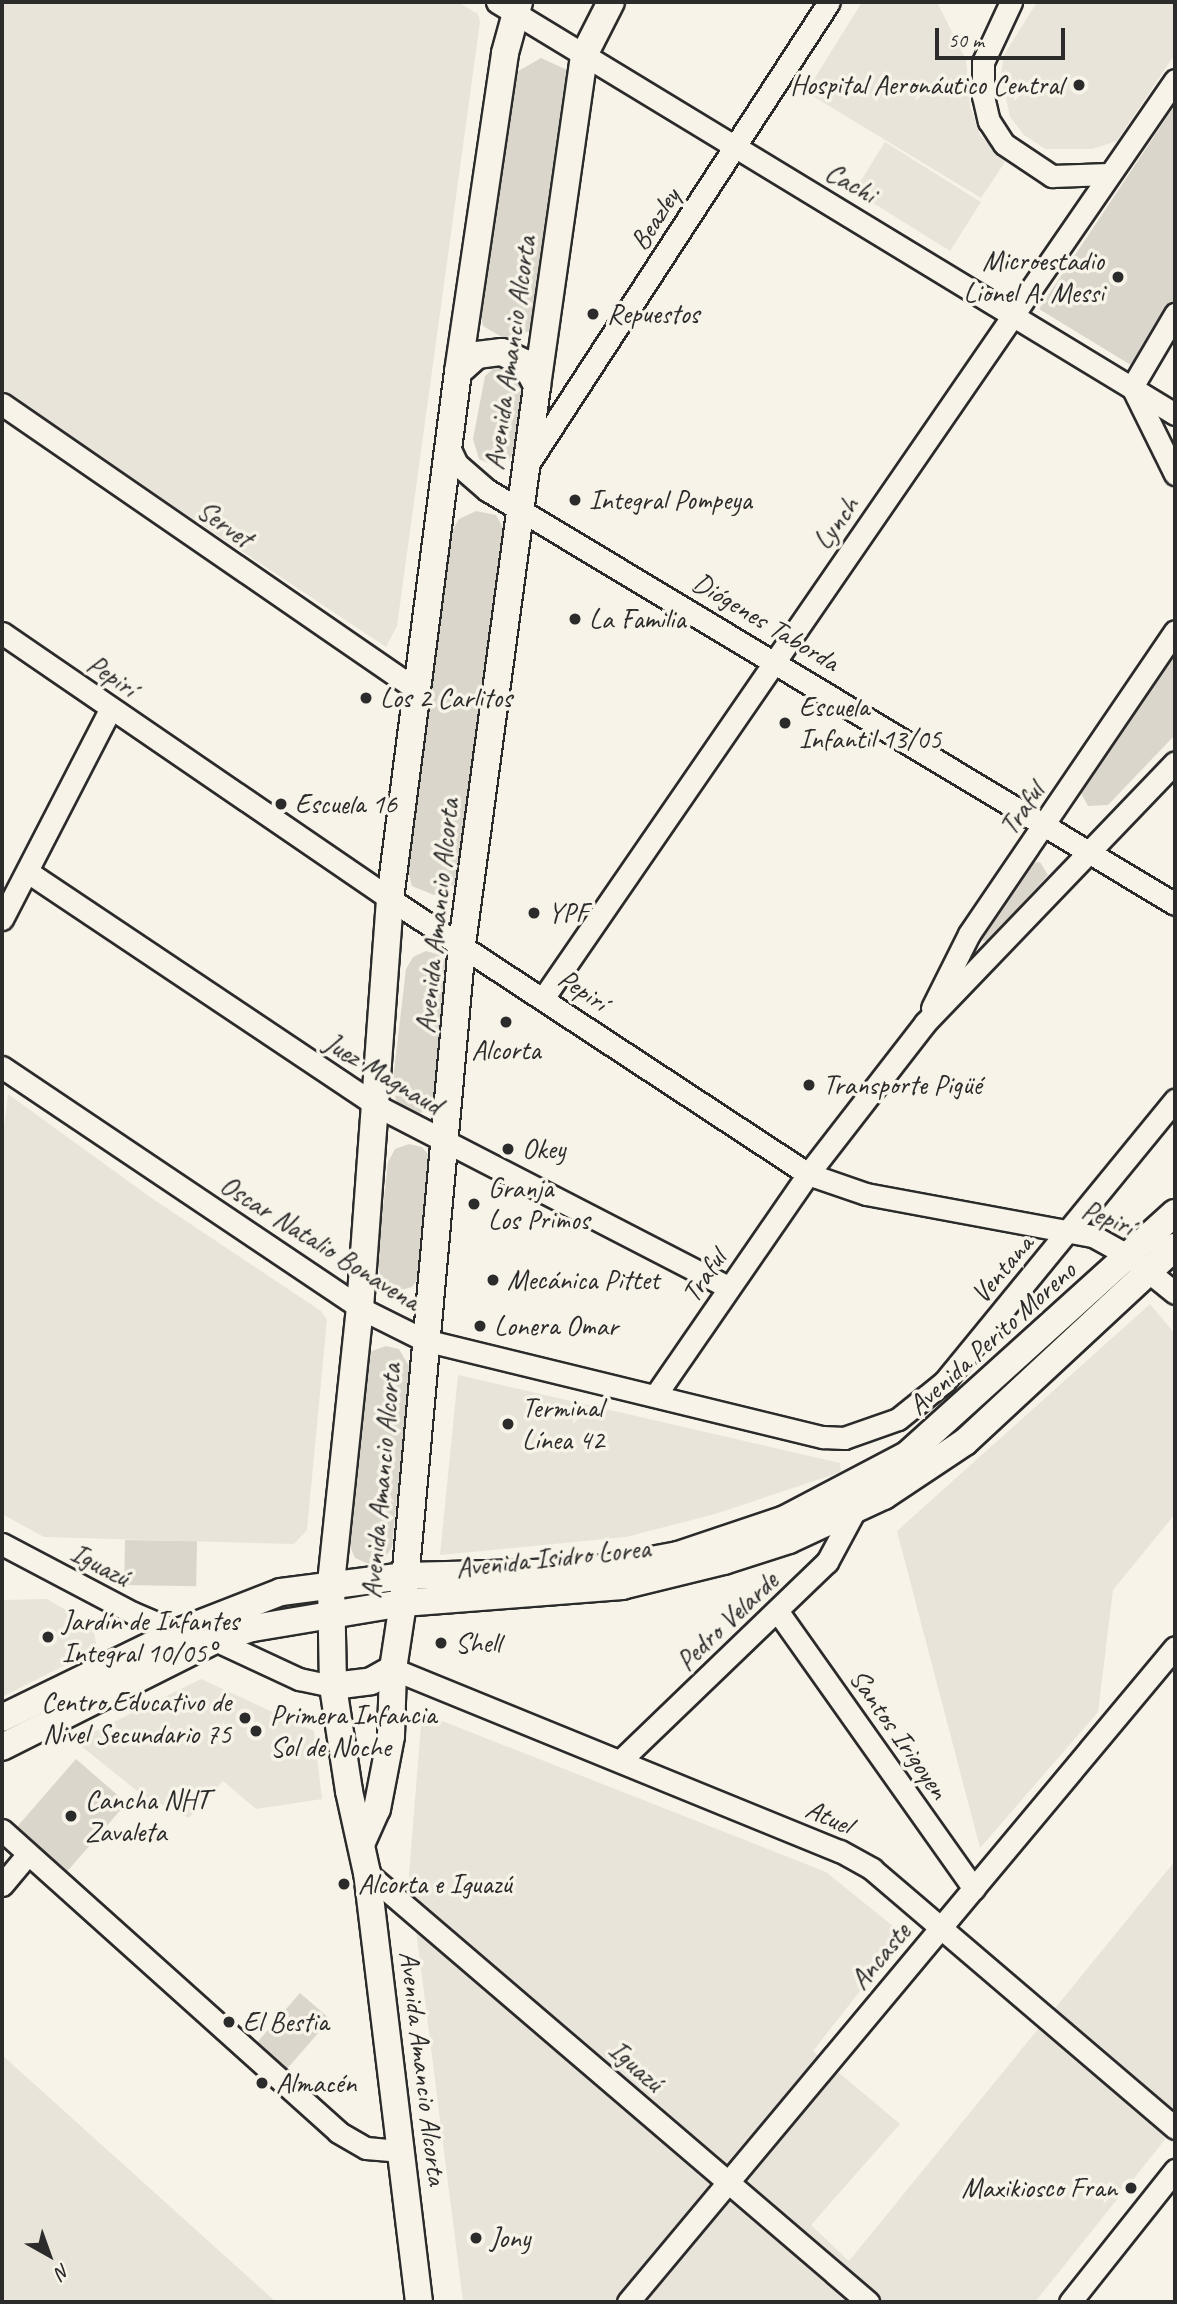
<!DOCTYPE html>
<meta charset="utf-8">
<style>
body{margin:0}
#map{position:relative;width:1177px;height:2304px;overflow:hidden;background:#f7f3e8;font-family:Caveat,sans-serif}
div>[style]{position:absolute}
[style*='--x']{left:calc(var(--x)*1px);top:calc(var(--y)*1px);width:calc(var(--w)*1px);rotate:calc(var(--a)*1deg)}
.built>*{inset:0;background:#e8e4da;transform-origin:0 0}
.green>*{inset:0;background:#dad6cc;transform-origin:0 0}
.roads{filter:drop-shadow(2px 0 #2b2b2b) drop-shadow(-2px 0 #2b2b2b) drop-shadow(0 2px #2b2b2b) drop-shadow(0 -2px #2b2b2b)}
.minor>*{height:21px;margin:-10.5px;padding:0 10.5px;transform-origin:10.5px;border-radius:10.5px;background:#f7f3e8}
.major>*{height:26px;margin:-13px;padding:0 13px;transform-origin:13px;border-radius:13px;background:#f7f3e8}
.dots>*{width:19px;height:19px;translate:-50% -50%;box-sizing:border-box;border:4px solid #f7f3e8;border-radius:50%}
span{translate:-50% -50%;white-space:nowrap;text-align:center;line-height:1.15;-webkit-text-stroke:7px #f7f3e8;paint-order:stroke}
.poi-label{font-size:28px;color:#2b2b2b}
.right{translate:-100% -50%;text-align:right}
.left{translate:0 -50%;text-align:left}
.street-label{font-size:28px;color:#2b2b2b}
.frame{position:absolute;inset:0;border:4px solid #2b2b2b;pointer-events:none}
.north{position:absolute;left:14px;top:2220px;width:70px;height:70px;-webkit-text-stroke:5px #f7f3e8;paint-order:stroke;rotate:140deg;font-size:19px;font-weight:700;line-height:28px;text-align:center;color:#2b2b2b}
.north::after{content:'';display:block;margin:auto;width:24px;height:32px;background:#2b2b2b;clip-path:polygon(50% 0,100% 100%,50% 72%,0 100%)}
.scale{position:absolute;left:935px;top:28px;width:130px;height:32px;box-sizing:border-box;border:4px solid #2b2b2b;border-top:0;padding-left:9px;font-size:21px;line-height:24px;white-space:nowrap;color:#2b2b2b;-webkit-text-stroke:5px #f7f3e8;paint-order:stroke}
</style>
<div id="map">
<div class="built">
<div style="clip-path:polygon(2px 2px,458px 2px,478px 14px,480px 22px,397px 626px,386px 647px,2px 392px)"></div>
<div style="clip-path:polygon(862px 2px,937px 2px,966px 60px,970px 106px,980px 135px,1005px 162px,981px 198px,806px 92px)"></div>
<div style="clip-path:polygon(1037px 2px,1175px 2px,1175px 54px,1117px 141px,1092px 149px,1045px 149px,1024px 135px,1010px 117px,1001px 74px,1004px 55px)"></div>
<div style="left:885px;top:142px;width:113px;height:58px;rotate:32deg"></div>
<div style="clip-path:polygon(8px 1094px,150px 1197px,321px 1311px,327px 1320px,307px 1530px,294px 1544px,44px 1537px,2px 1514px,2px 1145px)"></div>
<div style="clip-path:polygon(1150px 1304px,1175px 1334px,1175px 1514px,1113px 1590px,1098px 1712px,980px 1848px,897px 1531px)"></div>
<div style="clip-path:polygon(458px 1375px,840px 1463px,841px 1472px,715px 1514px,626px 1537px,440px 1555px)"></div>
<div style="clip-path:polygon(47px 1599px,93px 1626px,97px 1649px,2px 1697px,2px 1600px)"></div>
<div style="clip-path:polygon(201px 1679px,314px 1731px,322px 1799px,256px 1809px,223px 1781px,189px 1818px,142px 1795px,75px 1741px)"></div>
<div style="clip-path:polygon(422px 1713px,826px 1872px,904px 1935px,813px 2051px,900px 2124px,811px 2225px,849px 2261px,1175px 1861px,1175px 2127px,1035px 2302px,463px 2302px,409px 1874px)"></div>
<div style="clip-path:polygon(2px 2055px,276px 2302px,2px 2302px)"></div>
</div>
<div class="green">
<div style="clip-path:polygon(541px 58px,567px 70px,572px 78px,532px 330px,507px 340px,483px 326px,479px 306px,515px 73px)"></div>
<div style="clip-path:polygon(1175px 105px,1175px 299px,1134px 367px,1039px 309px)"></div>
<div style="clip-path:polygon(510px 366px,525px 380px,516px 449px,508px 461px,493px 465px,479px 459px,473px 439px,485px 376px,495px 367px)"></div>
<div style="clip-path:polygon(476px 511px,496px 515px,506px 533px,459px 882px,434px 895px,412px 886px,406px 865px,452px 531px,459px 519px)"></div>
<div style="clip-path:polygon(1175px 653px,1175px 735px,1108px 805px,1088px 806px,1081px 793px,1084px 786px)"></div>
<div style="clip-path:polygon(1040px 862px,1048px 875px,989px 941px,983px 941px,981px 935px,1031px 863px)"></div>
<div style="clip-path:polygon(426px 951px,440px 955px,449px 966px,436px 1099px,427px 1111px,412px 1115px,399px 1109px,392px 1088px,406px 969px,413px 957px)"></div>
<div style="clip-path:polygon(409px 1144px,422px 1147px,431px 1158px,421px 1275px,412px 1287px,397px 1291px,383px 1285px,377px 1264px,388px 1162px,395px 1149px)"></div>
<div style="clip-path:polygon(386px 1346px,399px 1349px,410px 1368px,392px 1547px,384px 1560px,369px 1564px,355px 1558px,349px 1544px,365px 1364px,372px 1351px)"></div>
<div style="left:125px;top:1540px;width:72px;height:45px;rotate:1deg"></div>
<div style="left:76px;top:1759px;width:67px;height:92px;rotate:41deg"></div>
<div style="left:300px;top:1993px;width:40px;height:72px;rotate:41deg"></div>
</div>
<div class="roads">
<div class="minor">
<div style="--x:497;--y:2;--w:793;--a:31.29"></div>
<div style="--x:1011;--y:2;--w:66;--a:115"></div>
<div style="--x:983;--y:62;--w:34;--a:90"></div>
<div style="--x:983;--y:96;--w:26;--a:77"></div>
<div style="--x:989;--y:121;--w:27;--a:57"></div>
<div style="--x:1004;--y:144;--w:58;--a:33.7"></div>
<div style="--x:1052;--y:176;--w:57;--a:-2"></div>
<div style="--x:1132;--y:387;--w:85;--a:-59.5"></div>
<div style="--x:1133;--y:389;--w:95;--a:63.7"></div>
<div style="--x:2;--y:404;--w:504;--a:34.57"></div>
<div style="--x:448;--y:445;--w:21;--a:65"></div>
<div style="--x:457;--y:464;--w:40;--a:41"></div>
<div style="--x:487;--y:490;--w:803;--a:31.04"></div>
<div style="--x:528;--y:464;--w:551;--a:-56.92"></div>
<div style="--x:2;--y:633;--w:470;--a:34.4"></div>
<div style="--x:390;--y:899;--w:500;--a:33.34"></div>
<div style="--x:808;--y:1174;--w:61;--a:19"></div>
<div style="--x:866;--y:1194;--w:231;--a:10.5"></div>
<div style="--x:1093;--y:1236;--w:41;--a:29.1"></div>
<div style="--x:1129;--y:1256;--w:59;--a:38.8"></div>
<div style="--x:28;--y:872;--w:420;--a:33.8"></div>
<div style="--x:377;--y:1106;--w:396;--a:27.3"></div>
<div style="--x:2;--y:919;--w:235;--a:-62.7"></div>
<div style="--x:544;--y:997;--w:1113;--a:-55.47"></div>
<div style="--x:932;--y:1008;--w:83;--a:-63.4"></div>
<div style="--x:969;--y:934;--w:366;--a:-55.8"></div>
<div style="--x:2;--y:1067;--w:432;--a:33.9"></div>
<div style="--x:360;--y:1308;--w:72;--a:26.6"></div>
<div style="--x:424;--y:1340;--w:411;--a:13.7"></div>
<div style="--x:823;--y:1437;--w:21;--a:3"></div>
<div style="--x:844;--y:1438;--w:57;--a:-19.4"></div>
<div style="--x:898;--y:1419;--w:59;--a:-38.8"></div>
<div style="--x:944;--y:1382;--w:365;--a:-50.7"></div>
<div style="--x:657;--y:1393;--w:266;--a:-55.4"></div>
<div style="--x:808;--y:1174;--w:191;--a:-52.2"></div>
<div style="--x:925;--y:1023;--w:361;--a:-46.2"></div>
<div style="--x:2;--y:1544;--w:148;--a:27.8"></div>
<div style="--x:133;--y:1613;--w:49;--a:22.9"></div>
<div style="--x:178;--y:1632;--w:38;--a:12"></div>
<div style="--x:215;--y:1640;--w:93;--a:24.9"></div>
<div style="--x:299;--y:1679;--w:35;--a:12"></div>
<div style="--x:778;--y:1612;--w:339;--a:54.7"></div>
<div style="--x:393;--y:1669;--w:483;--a:22.2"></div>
<div style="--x:840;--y:1851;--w:37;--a:29"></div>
<div style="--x:872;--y:1869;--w:399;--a:40.5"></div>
<div style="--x:621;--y:1760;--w:286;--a:-43.9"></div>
<div style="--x:827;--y:1562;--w:59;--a:-61.7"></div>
<div style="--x:2;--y:1830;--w:452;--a:41.9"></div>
<div style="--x:338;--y:2132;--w:32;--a:30"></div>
<div style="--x:366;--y:2148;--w:36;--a:5"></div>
<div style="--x:367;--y:1873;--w:660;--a:40.57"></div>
<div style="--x:2;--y:1885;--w:40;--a:-50"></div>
<div style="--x:628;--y:2302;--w:853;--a:-50.13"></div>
<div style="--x:1070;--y:2302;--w:169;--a:-51.5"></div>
</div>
<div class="major">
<div style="--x:458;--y:372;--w:25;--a:-42"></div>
<div style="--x:477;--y:355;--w:25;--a:-7"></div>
<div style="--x:502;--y:352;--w:25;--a:26"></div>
<div style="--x:525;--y:363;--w:26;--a:62"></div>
<div style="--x:333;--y:1686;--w:38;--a:-7"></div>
<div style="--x:371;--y:1681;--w:25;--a:-29"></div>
<div style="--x:2;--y:1718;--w:196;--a:-26"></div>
<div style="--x:178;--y:1632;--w:110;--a:-21.2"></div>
<div style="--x:281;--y:1592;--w:125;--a:-7.4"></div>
<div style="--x:405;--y:1576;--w:167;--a:-1.4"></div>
<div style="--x:572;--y:1572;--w:53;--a:-7.5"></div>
<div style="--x:625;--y:1565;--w:54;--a:-10.7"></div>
<div style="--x:678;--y:1555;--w:113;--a:-18.6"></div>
<div style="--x:785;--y:1519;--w:138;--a:-27.7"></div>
<div style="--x:907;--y:1455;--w:361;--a:-42.1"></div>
<div style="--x:2;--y:1747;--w:238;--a:-26.7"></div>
<div style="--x:215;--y:1640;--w:40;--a:-18"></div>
<div style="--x:253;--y:1628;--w:152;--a:-9.5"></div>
<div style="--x:403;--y:1603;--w:220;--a:-4.4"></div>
<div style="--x:622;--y:1586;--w:105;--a:-13.8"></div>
<div style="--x:724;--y:1561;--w:68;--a:-17.9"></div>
<div style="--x:789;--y:1540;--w:105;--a:-24.9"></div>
<div style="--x:884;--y:1496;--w:97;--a:-33.7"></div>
<div style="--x:965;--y:1442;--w:287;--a:-42.9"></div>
<div style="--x:362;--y:1842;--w:36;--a:-66"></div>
<div style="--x:377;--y:1809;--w:74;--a:-79.1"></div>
<div style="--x:391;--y:1736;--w:67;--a:-88.3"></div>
<div style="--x:393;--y:1669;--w:67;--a:-81.4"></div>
<div style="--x:403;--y:1603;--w:662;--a:-84.88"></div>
<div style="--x:462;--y:944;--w:563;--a:-82.34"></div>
<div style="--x:537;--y:386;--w:334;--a:-81.9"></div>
<div style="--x:584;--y:55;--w:59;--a:-63"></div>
<div style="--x:419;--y:2302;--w:432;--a:-96.9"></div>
<div style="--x:367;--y:1873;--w:84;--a:-102.4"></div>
<div style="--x:349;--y:1791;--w:106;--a:-98.7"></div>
<div style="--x:333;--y:1686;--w:103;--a:-91.1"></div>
<div style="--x:331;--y:1583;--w:277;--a:-84"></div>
<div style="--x:360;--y:1308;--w:410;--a:-85.8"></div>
<div style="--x:390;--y:899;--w:531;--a:-82.65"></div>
<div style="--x:458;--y:372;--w:322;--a:-81.6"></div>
<div style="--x:505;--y:53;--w:53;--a:-74.6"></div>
</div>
</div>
<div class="dots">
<div style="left:1079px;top:85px;background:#2b2b2b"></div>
<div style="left:1118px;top:277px;background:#2b2b2b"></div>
<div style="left:593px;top:314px;background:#2b2b2b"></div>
<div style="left:575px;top:500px;background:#2b2b2b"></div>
<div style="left:575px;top:619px;background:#2b2b2b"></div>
<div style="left:366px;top:698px;background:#2b2b2b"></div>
<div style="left:785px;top:723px;background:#2b2b2b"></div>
<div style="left:281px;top:804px;background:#2b2b2b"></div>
<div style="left:534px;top:913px;background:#2b2b2b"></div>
<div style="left:506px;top:1022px;background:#2b2b2b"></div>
<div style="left:809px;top:1085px;background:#2b2b2b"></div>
<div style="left:508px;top:1149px;background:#2b2b2b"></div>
<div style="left:474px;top:1204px;background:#2b2b2b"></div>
<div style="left:493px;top:1280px;background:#2b2b2b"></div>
<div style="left:480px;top:1326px;background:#2b2b2b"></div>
<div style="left:508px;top:1424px;background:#2b2b2b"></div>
<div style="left:48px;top:1637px;background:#2b2b2b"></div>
<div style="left:441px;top:1643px;background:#2b2b2b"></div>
<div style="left:245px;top:1718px;background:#2b2b2b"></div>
<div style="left:256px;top:1731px;background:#2b2b2b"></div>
<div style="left:71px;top:1816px;background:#2b2b2b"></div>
<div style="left:344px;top:1884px;background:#2b2b2b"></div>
<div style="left:229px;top:2022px;background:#2b2b2b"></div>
<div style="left:262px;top:2083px;background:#2b2b2b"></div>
<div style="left:1131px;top:2188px;background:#2b2b2b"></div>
<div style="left:476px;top:2238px;background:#2b2b2b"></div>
</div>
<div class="poi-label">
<span class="right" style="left:1063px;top:85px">Hospital Aeronáutico Central</span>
<span class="right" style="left:1104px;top:277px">Microestadio<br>Lionel A. Messi</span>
<span class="left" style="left:607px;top:314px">Repuestos</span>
<span class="left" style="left:589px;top:500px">Integral Pompeya</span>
<span class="left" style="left:589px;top:619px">La Familia</span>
<span class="left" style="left:380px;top:698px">Los 2 Carlitos</span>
<span class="left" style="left:799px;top:723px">Escuela<br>Infantil 13/05</span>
<span class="left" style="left:295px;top:804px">Escuela 16</span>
<span class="left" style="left:548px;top:913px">YPF</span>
<span style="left:506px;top:1050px">Alcorta</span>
<span class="left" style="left:823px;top:1085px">Transporte Pigüé</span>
<span class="left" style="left:522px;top:1149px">Okey</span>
<span class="left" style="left:488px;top:1204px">Granja<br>Los Primos</span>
<span class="left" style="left:507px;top:1280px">Mecánica Pittet</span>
<span class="left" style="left:494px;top:1326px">Lonera Omar</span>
<span class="left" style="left:522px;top:1424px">Terminal<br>Línea 42</span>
<span class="left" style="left:62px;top:1637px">Jardín de Infantes<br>Integral 10/05°</span>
<span class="left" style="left:455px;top:1643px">Shell</span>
<span class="right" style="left:231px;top:1718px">Centro Educativo de<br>Nivel Secundario 75</span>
<span class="left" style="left:270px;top:1731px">Primera Infancia<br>Sol de Noche</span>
<span class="left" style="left:85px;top:1816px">Cancha NHT<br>Zavaleta</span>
<span class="left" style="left:358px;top:1884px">Alcorta e Iguazú</span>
<span class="left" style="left:243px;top:2022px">El Bestia</span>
<span class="left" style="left:276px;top:2083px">Almacén</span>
<span class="right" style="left:1117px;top:2188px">Maxikiosco Fran</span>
<span class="left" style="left:490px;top:2238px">Jony</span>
</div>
<div class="street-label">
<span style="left:851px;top:183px;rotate:31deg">Cachi</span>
<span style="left:655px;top:219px;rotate:-57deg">Beazley</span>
<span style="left:510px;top:353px;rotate:-82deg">Avenida Amancio Alcorta</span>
<span style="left:836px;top:523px;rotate:-55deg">Lynch</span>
<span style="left:225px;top:524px;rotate:35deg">Servet</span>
<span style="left:766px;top:622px;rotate:31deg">Diógenes Taborda</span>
<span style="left:112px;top:676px;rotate:35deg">Pepirí</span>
<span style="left:1022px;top:809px;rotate:-56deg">Traful</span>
<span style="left:437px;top:916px;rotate:-84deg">Avenida Amancio Alcorta</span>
<span style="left:583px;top:990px;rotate:34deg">Pepirí</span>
<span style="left:383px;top:1074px;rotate:31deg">Juez Magnaud</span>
<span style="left:1108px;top:1218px;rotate:23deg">Pepirí</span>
<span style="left:320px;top:1243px;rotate:32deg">Oscar Natalio Bonavena</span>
<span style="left:1002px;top:1269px;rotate:-50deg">Ventana</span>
<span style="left:704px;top:1276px;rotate:-56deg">Traful</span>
<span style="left:992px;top:1338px;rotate:-42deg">Avenida Perito Moreno</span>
<span style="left:381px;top:1481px;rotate:-85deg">Avenida Amancio Alcorta</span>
<span style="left:553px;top:1558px;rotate:-6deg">Avenida Isidro Lorea</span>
<span style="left:100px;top:1565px;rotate:27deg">Iguazú</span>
<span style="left:727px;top:1621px;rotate:-44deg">Pedro Velarde</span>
<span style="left:899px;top:1734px;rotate:55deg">Santos Irigoyen</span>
<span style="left:829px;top:1817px;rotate:24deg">Atuel</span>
<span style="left:880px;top:1956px;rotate:-50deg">Ancaste</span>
<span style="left:636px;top:2066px;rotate:41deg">Iguazú</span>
<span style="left:423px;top:2068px;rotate:83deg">Avenida Amancio Alcorta</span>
</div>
<div class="frame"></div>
<div class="north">N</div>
<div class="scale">50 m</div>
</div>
